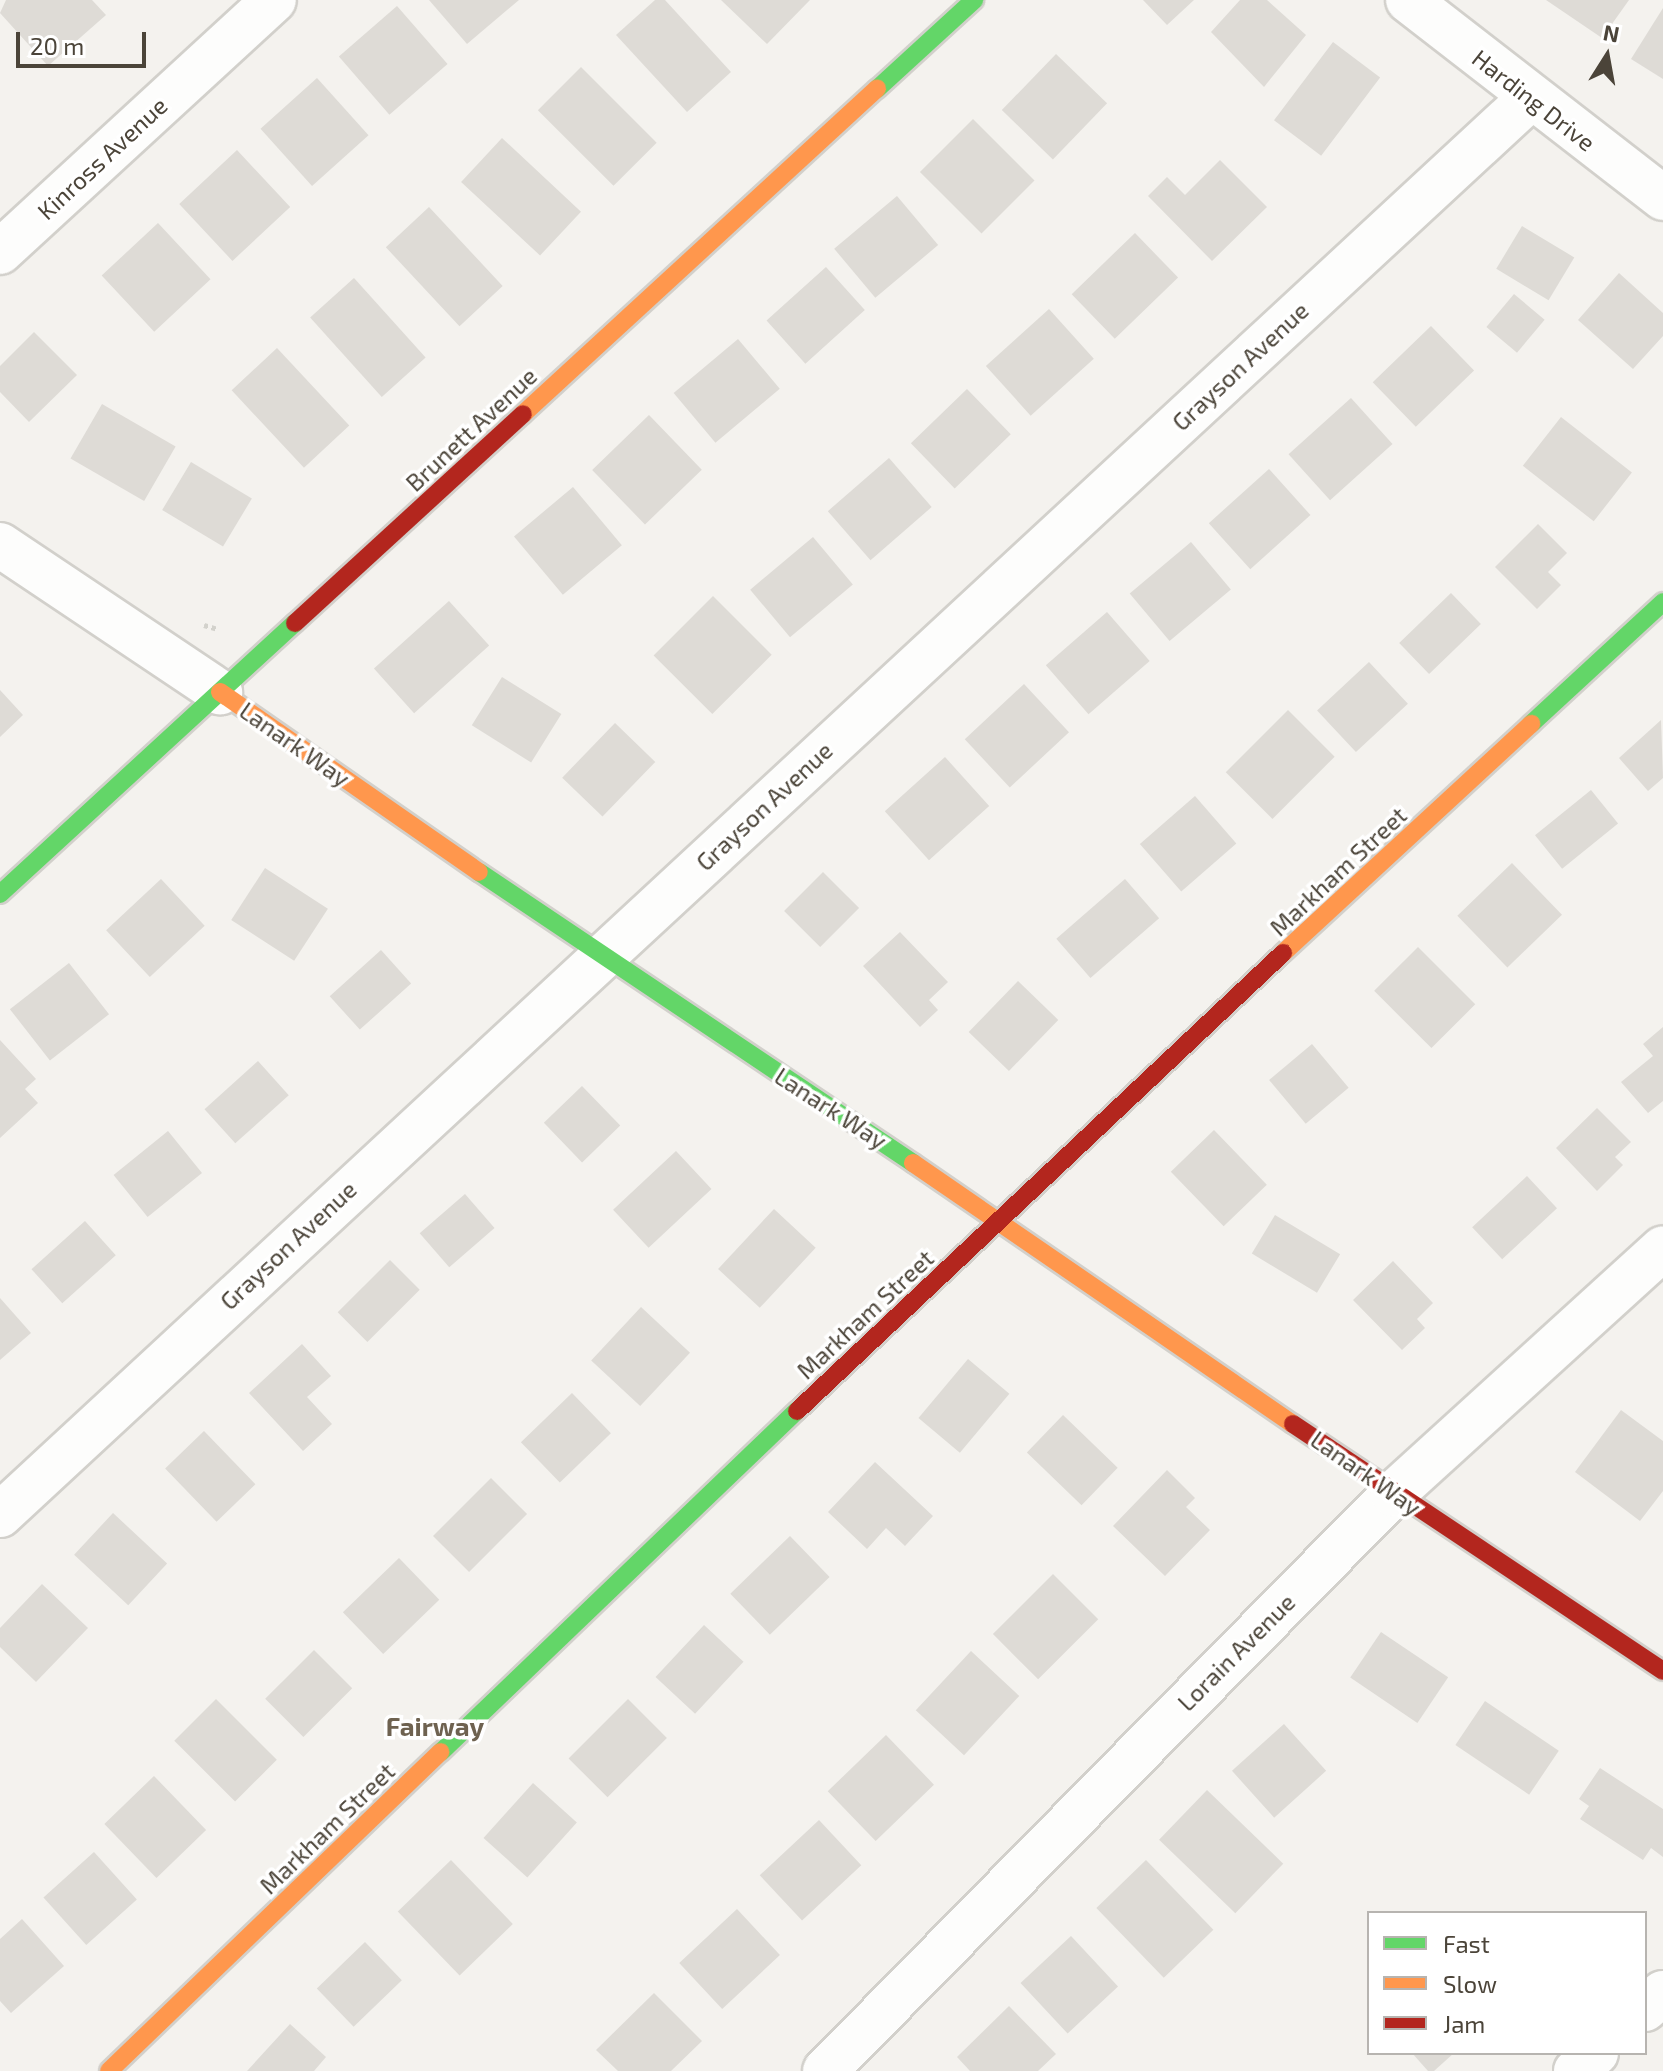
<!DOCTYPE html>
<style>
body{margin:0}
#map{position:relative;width:1663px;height:2071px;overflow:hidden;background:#f4f2ee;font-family:"Exo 2",sans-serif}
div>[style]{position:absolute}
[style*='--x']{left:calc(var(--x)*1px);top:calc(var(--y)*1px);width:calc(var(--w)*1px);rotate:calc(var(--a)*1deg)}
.building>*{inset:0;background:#dedbd6;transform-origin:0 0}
.path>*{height:5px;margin-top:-2.5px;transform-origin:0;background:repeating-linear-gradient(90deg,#d3d2cc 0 4px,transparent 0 8px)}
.roads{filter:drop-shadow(2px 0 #d2d0cb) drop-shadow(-2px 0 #d2d0cb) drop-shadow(0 2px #d2d0cb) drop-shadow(0 -2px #d2d0cb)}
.street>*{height:44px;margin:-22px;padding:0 22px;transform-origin:22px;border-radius:22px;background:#fdfdfc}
.fast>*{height:18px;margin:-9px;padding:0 9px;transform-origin:9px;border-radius:9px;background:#63d668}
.slow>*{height:18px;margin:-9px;padding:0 9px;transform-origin:9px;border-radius:9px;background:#ff974d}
.jam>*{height:18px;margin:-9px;padding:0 9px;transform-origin:9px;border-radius:9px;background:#b3261e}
span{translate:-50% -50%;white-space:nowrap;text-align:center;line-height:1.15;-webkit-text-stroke:7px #fff;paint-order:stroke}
.street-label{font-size:24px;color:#4b4439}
.neighbourhood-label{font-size:26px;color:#6e6250;font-weight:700}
.legend{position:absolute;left:1367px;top:1911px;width:280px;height:144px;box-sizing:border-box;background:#fff;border:2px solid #b7b4b0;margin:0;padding:10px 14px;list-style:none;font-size:24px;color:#4b4439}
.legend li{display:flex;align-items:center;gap:16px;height:40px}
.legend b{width:40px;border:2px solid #b7b4b0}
.north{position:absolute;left:1567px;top:16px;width:80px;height:80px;-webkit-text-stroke:6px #fff;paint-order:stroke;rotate:11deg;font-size:22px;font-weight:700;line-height:32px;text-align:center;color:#4b4439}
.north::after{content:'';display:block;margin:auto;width:28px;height:36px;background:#4b4439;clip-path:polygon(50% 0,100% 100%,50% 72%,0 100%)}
.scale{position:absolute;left:16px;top:32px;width:130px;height:36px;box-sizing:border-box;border:4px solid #4b4439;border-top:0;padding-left:10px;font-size:24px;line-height:28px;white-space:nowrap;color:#4b4439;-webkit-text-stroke:6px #fff;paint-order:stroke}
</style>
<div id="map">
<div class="building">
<div style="clip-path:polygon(6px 0,92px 0,106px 15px,48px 66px,0 13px)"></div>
<div style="clip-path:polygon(429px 0,519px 0,467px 44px)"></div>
<div style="clip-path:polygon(655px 0,665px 0,731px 72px,687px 112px,616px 35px)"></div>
<div style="clip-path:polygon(721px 0,810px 0,767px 44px)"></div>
<div style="clip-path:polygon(1143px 0,1194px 0,1167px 25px)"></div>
<div style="clip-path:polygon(1240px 0,1267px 0,1306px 35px,1264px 87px,1211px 32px)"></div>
<div style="clip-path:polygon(1546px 0,1629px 0,1602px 38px)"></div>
<div style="left:397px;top:6px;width:77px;height:77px;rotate:49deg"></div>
<div style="clip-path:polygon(1663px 8px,1663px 79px,1631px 59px)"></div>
<div style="left:1333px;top:42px;width:59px;height:98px;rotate:37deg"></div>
<div style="left:1056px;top:54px;width:71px;height:78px;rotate:44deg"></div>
<div style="left:581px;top:67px;width:107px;height:61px;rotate:45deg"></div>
<div style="left:317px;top:78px;width:77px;height:76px;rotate:48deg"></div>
<div style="left:973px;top:119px;width:87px;height:75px;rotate:45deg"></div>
<div style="left:502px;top:138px;width:108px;height:60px;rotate:43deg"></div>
<div style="left:237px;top:150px;width:78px;height:79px;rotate:47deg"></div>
<div style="clip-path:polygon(1220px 160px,1267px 207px,1212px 261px,1148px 196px,1167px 177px,1185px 195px)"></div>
<div style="left:897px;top:196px;width:64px;height:82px;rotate:50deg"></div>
<div style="left:429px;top:207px;width:108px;height:59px;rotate:47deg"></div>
<div style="left:158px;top:223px;width:77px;height:77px;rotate:47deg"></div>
<div style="left:1522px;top:226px;width:61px;height:50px;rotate:31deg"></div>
<div style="left:1135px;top:233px;width:62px;height:88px;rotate:46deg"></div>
<div style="left:826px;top:267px;width:58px;height:80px;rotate:48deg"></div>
<div style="clip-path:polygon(1619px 273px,1663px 313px,1663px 336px,1633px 369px,1578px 320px)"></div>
<div style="left:354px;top:278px;width:107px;height:59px;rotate:48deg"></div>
<div style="left:1514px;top:294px;width:40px;height:43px;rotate:40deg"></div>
<div style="left:1049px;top:309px;width:67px;height:85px;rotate:48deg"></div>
<div style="left:1431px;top:326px;width:62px;height:81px;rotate:46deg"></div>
<div style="clip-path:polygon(34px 332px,77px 375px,29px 422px,0 392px,0 366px)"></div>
<div style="left:738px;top:339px;width:65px;height:84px;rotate:50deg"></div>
<div style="left:277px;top:348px;width:106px;height:62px;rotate:47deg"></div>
<div style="left:967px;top:389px;width:63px;height:78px;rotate:46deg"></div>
<div style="left:1351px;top:398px;width:62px;height:84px;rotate:48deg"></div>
<div style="left:102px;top:404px;width:85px;height:63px;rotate:30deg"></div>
<div style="left:649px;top:415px;width:76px;height:79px;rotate:46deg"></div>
<div style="left:1561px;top:417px;width:90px;height:62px;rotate:38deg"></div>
<div style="left:889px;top:458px;width:65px;height:81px;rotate:49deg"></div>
<div style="left:191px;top:462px;width:71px;height:56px;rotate:31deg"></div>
<div style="left:1269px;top:469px;width:62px;height:81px;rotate:48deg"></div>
<div style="left:573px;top:487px;width:76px;height:77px;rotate:50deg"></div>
<div style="clip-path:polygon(1538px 524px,1567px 553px,1548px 572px,1561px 585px,1537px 609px,1495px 567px)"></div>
<div style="left:813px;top:537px;width:62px;height:82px;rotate:50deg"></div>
<div style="left:1191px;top:542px;width:62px;height:80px;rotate:50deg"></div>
<div style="left:1451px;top:593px;width:43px;height:72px;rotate:46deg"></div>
<div style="left:713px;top:596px;width:83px;height:84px;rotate:45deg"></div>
<div style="left:449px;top:601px;width:60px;height:101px;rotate:48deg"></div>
<div style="left:1107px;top:612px;width:65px;height:81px;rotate:49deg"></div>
<div style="left:1369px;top:662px;width:57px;height:71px;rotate:47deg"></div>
<div style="left:502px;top:677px;width:70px;height:57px;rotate:32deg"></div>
<div style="left:1024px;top:684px;width:66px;height:81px;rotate:47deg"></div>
<div style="clip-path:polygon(0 690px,23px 715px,0 737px)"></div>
<div style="left:1288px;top:710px;width:66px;height:88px;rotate:45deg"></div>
<div style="clip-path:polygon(1661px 720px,1663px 778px,1648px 791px,1619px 758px)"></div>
<div style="left:615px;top:723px;width:56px;height:76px;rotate:44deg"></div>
<div style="left:945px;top:757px;width:66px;height:81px;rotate:48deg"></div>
<div style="left:1591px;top:790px;width:43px;height:72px;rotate:51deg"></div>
<div style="left:1195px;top:796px;width:63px;height:73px;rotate:49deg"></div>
<div style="left:1512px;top:863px;width:72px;height:76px;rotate:46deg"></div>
<div style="left:265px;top:868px;width:75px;height:62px;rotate:33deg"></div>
<div style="left:823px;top:872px;width:51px;height:55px;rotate:45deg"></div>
<div style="left:161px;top:879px;width:64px;height:75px;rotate:47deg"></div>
<div style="left:1125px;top:879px;width:52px;height:91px;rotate:49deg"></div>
<div style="clip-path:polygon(900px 932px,948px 982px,929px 1000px,938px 1010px,920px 1027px,863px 966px)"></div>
<div style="left:1418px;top:947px;width:81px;height:62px;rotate:45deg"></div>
<div style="left:381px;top:950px;width:45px;height:69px;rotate:48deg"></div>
<div style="left:69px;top:963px;width:65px;height:75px;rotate:52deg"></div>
<div style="left:1018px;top:981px;width:56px;height:71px;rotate:44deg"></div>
<div style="clip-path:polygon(1663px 1027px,1663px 1101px,1648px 1113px,1621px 1082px,1653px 1056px,1643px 1044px)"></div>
<div style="clip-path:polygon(0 1040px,36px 1079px,25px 1089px,38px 1103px,0 1138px)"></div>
<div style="left:1312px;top:1044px;width:57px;height:56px;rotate:50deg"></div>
<div style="left:258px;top:1061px;width:46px;height:72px;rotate:48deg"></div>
<div style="left:582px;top:1086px;width:55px;height:53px;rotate:46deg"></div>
<div style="clip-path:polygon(1597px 1108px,1631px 1142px,1615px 1157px,1623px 1165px,1597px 1191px,1556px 1148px)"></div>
<div style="left:1214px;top:1130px;width:76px;height:60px;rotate:46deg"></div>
<div style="left:168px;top:1131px;width:54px;height:70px;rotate:51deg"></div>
<div style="left:676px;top:1151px;width:52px;height:86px;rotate:47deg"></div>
<div style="left:1527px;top:1176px;width:44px;height:75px;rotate:47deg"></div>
<div style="left:465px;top:1194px;width:45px;height:60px;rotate:49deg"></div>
<div style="left:774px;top:1209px;width:57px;height:82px;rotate:43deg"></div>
<div style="left:1275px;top:1215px;width:76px;height:45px;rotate:31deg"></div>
<div style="left:85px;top:1221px;width:46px;height:72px;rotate:48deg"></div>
<div style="left:390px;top:1260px;width:42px;height:74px;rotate:45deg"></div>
<div style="clip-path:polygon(1393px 1261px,1433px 1303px,1417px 1319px,1425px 1328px,1402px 1350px,1353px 1300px)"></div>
<div style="clip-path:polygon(0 1298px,31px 1333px,0 1360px)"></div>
<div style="left:641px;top:1307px;width:67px;height:73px;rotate:43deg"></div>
<div style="clip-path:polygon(302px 1344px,331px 1376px,307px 1397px,332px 1424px,303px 1451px,249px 1393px)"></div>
<div style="left:968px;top:1359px;width:54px;height:77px;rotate:40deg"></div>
<div style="left:572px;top:1393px;width:56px;height:71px;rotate:46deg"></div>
<div style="clip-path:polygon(1621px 1410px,1663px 1441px,1663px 1491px,1640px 1521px,1575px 1472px)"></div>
<div style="left:1063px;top:1415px;width:76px;height:52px;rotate:44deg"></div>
<div style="left:204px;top:1431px;width:74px;height:54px;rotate:46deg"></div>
<div style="clip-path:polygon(875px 1462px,933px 1516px,905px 1546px,886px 1528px,867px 1549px,828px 1512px)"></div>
<div style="clip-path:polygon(1167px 1470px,1195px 1498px,1186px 1507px,1210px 1530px,1165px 1576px,1113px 1526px)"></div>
<div style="left:491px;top:1478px;width:51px;height:82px;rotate:45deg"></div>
<div style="left:113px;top:1513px;width:74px;height:57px;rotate:43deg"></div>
<div style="left:790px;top:1536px;width:57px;height:83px;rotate:46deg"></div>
<div style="left:399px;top:1558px;width:58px;height:78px;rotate:46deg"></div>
<div style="left:1053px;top:1574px;width:64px;height:85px;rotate:45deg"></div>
<div style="clip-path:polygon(42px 1584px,88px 1628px,36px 1682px,0 1647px,0 1628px)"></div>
<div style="left:704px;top:1625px;width:54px;height:71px;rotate:43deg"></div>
<div style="left:1381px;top:1632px;width:81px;height:55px;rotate:34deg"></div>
<div style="left:314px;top:1650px;width:54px;height:69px;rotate:45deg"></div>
<div style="left:971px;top:1651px;width:66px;height:81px;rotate:43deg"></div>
<div style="left:216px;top:1699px;width:86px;height:59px;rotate:45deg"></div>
<div style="left:628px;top:1699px;width:55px;height:84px;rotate:45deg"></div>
<div style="left:1485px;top:1701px;width:89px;height:53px;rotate:34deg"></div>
<div style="left:1284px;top:1724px;width:63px;height:70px;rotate:48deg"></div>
<div style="left:886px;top:1735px;width:69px;height:81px;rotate:46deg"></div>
<div style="clip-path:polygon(1600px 1768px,1663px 1809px,1663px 1857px,1651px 1848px,1643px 1860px,1580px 1819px,1589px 1806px,1579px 1799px)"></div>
<div style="left:154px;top:1776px;width:75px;height:69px;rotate:46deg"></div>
<div style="left:533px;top:1783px;width:59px;height:74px;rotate:42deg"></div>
<div style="left:1207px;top:1790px;width:106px;height:69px;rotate:44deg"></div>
<div style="left:819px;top:1820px;width:62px;height:81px;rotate:47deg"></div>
<div style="left:94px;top:1852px;width:64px;height:68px;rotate:48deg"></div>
<div style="left:451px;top:1860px;width:89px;height:74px;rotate:46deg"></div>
<div style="left:1146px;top:1860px;width:97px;height:69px;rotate:46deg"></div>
<div style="left:737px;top:1909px;width:63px;height:79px;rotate:47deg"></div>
<div style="clip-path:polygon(22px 1919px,64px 1966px,11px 2013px,0 2001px,0 1939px)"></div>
<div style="left:1071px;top:1936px;width:69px;height:69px;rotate:47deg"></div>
<div style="left:365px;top:1942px;width:53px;height:67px;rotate:46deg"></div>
<div style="clip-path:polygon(654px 1993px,702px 2041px,671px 2071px,618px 2071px,596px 2050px)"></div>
<div style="clip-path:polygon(1009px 2006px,1056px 2054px,1038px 2071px,970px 2071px,957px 2057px)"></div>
<div style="clip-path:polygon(290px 2024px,326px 2057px,314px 2071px,247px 2071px)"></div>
<div style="clip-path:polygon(1412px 2053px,1454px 2053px,1434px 2071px,1428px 2071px)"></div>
</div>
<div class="path">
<div style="--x:204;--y:625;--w:15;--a:16"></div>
</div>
<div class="roads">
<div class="street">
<div style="--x:1408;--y:0;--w:323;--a:37.8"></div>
<div style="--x:0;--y:252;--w:372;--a:-42.6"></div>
<div style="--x:0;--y:545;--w:265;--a:33.8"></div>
<div style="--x:0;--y:1515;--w:2084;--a:-42.8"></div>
<div style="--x:1645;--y:2009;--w:24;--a:-42"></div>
<div style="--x:825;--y:2071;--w:810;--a:-45.45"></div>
<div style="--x:1393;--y:1494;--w:365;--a:-42.3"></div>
<div style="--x:1576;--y:2071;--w:27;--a:-42"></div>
</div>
<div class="fast">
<div style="--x:877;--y:89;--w:132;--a:-42.5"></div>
<div style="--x:1531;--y:724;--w:180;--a:-42.7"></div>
<div style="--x:479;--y:872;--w:523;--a:33.84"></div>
<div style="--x:0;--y:894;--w:401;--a:-42.6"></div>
<div style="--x:441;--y:1752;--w:493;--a:-43.8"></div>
</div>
<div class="slow">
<div style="--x:523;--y:414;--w:481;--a:-42.6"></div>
<div style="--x:220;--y:692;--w:315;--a:34.8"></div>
<div style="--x:1283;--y:953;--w:338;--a:-42.7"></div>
<div style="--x:913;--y:1163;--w:461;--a:34.5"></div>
<div style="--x:109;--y:2071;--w:460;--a:-43.9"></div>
</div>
<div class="jam">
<div style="--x:295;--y:623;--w:309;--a:-42.5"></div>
<div style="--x:797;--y:1411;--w:668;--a:-43.3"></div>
<div style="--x:1293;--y:1424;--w:445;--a:33.7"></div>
</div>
</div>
<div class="street-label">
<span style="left:1534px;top:100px;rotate:38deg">Harding Drive</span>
<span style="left:102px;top:158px;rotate:-43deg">Kinross Avenue</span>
<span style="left:1240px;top:366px;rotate:-43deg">Grayson Avenue</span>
<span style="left:471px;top:429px;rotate:-43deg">Brunett Avenue</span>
<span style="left:295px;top:744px;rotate:35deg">Lanark Way</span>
<span style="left:764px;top:806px;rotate:-43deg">Grayson Avenue</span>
<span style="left:1338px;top:871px;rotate:-43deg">Markham Street</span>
<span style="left:831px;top:1108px;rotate:33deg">Lanark Way</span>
<span style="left:288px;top:1245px;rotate:-43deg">Grayson Avenue</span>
<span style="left:865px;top:1314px;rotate:-43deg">Markham Street</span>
<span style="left:1366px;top:1473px;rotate:35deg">Lanark Way</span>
<span style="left:1236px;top:1652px;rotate:-45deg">Lorain Avenue</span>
<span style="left:327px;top:1828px;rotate:-44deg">Markham Street</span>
</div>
<div class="neighbourhood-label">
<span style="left:435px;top:1726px">Fairway</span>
</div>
<ul class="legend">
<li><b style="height:10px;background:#63d668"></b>Fast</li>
<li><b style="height:10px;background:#ff974d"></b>Slow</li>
<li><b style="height:10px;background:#b3261e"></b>Jam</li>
</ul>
<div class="north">N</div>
<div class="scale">20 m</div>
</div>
